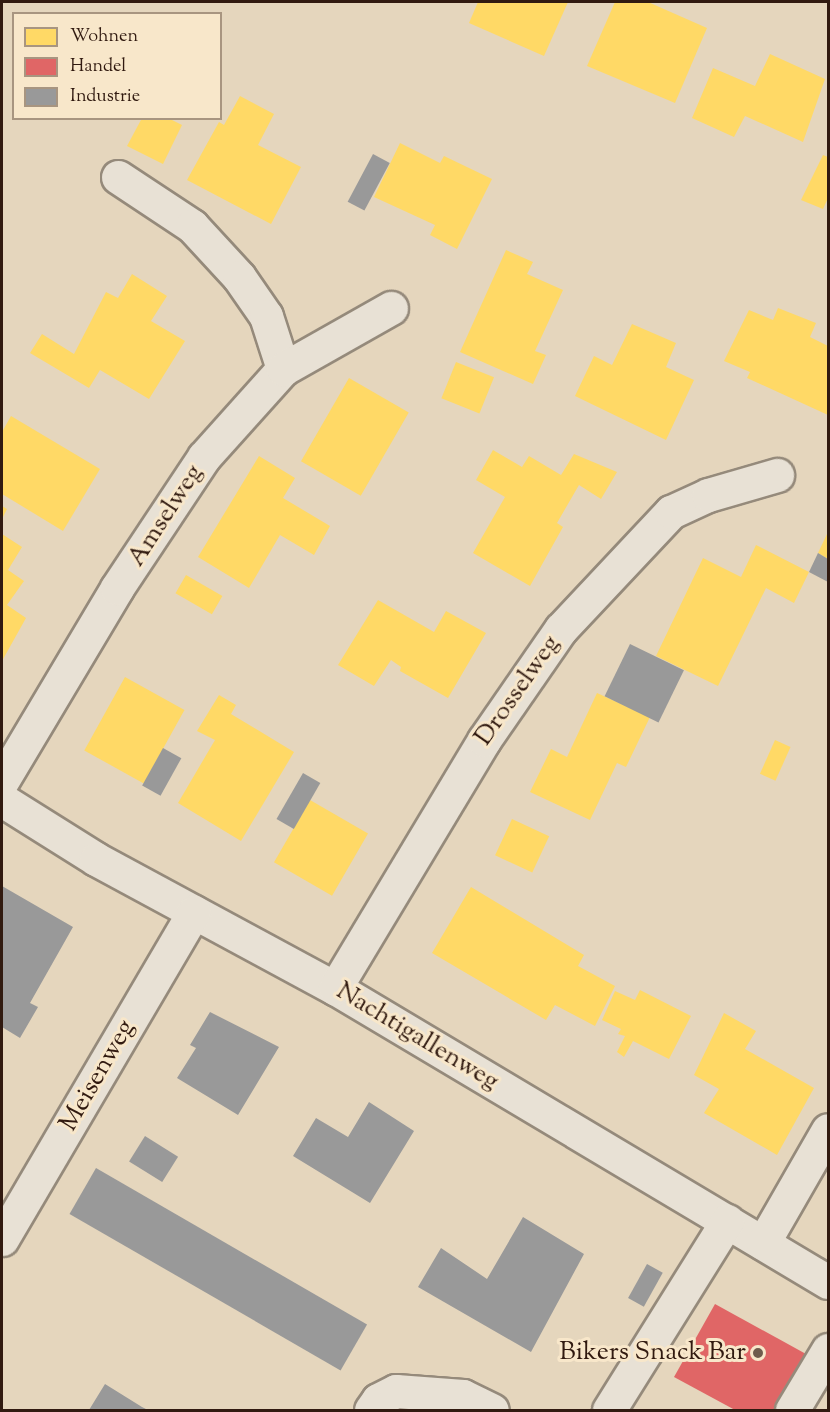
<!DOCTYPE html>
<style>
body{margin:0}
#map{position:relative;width:830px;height:1412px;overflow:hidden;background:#e5d6bd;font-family:"Sorts Mill Goudy",serif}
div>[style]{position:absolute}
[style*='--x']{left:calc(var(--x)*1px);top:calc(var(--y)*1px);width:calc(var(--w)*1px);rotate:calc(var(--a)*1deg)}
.homes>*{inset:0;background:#ffd966;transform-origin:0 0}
.shops>*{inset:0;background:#e06666}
.industry>*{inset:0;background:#999;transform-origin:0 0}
.roads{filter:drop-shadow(2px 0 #958a7b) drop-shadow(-2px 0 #958a7b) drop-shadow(0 2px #958a7b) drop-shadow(0 -2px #958a7b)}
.minor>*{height:33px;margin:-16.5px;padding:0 16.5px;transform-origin:16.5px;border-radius:16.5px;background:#e8e1d5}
.dots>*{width:16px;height:16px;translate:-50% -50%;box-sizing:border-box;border:3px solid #f8e7ca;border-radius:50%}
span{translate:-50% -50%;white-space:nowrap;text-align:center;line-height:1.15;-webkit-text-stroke:6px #f8e7ca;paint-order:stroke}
.street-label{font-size:26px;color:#311a10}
.poi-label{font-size:26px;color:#311a10}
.right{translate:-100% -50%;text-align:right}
.frame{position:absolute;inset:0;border:3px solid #311a10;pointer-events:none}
.legend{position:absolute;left:12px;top:12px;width:210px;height:108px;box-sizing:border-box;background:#f8e7ca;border:2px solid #a89580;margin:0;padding:8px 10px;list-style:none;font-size:18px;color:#311a10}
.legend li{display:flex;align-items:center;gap:12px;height:30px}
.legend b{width:30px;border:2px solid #a89580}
</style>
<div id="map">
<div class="homes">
<div style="clip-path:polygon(478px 2px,568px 2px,544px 56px,469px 23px)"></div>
<div style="clip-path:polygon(615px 2px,648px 2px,707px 28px,675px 103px,587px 66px)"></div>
<div style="clip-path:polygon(770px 54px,825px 79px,803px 142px,745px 116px,734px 137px,692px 118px,713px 68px,755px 86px)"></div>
<div style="clip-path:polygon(240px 96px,274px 114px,258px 145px,301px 167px,271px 224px,187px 180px,219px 122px,224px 125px)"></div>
<div style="clip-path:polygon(142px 118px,168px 118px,182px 125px,163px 164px,127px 146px)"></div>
<div style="clip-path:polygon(400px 143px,440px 163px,444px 156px,492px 179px,457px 249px,430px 235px,435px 225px,374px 197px)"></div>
<div style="clip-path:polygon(823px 155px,828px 157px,828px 198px,823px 209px,801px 200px)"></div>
<div style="clip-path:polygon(506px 250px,533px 262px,527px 274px,563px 290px,535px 351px,546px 355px,533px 384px,460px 352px)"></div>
<div style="clip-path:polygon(132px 274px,167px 296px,151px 321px,185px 341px,149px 399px,100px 370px,89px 388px,30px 353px,42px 334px,74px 354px,106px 292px,118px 298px)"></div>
<div style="clip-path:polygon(778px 308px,816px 323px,810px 337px,828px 346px,828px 415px,747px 378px,750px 372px,724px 361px,749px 310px,773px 320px)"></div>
<div style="clip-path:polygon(632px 324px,676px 343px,666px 367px,694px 380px,666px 440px,575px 396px,594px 356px,612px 365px)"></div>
<div style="left:456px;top:362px;width:41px;height:39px;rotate:22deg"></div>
<div style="left:349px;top:378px;width:69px;height:96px;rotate:30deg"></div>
<div style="clip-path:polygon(11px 416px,100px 469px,63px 531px,2px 494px,2px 432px)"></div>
<div style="clip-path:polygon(493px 450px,522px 467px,529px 456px,561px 475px,574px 454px,617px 472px,601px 499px,579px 485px,557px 523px,563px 527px,530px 586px,473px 553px,505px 497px,476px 480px)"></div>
<div style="clip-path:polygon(259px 456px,295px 478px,283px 498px,330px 526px,314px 555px,280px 535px,249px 588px,198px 557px)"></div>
<div style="clip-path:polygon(2px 506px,7px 509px,2px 519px)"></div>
<div style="clip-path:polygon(828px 532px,828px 559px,818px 553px)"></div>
<div style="clip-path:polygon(2px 534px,22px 547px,8px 570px,24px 581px,7px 605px,26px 618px,2px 661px)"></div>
<div style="clip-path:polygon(756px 545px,809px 572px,794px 603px,766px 588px,718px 686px,656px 656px,703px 558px,741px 577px)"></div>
<div style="left:186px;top:575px;width:42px;height:21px;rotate:30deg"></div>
<div style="clip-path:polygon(378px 600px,434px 632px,446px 611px,486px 633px,448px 698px,400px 671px,401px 667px,391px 660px,374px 686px,338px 665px)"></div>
<div style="left:125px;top:677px;width:68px;height:84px;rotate:29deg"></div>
<div style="clip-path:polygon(597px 693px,650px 717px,626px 767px,617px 763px,590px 820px,530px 792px,551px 749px,567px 757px)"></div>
<div style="clip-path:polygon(219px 695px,236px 705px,231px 714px,294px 752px,241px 841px,178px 803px,215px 740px,197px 731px)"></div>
<div style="left:775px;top:740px;width:17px;height:37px;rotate:24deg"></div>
<div style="left:310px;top:800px;width:67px;height:72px;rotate:30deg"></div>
<div style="left:512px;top:819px;width:41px;height:40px;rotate:25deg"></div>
<div style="clip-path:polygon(471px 887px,584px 955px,578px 966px,615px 986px,595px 1026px,555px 1005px,546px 1020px,432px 953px)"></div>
<div style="clip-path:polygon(640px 990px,691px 1016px,669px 1059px,633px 1041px,624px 1057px,617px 1052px,625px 1036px,618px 1034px,621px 1029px,602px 1020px,615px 991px,635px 1000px)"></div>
<div style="clip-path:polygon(724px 1013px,756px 1031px,745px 1049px,814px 1088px,777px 1155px,704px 1113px,719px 1089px,694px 1075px)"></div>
</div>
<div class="shops">
<div style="clip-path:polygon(715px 1304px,806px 1354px,774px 1410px,735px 1410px,674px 1377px)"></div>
</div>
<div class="industry">
<div style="left:373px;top:154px;width:19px;height:54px;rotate:28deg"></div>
<div style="clip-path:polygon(818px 553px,828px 559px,828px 582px,809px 572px)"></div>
<div style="left:630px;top:644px;width:60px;height:58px;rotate:26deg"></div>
<div style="left:163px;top:748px;width:21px;height:43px;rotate:29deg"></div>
<div style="left:303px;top:773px;width:20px;height:53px;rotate:30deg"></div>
<div style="clip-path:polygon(2px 886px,73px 927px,30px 1003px,38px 1007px,20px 1038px,2px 1027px)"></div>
<div style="clip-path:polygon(210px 1012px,279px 1047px,238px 1115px,177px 1078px,196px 1048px,190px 1045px)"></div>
<div style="clip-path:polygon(369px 1102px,414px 1131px,370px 1203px,293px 1156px,316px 1118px,348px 1137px)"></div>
<div style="left:145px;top:1136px;width:39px;height:30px;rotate:32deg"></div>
<div style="left:96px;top:1168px;width:313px;height:53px;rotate:30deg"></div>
<div style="clip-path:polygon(523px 1217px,584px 1254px,531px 1352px,418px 1287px,441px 1248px,487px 1279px)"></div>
<div style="left:647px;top:1264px;width:18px;height:39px;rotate:29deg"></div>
<div style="clip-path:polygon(105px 1384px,142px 1407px,148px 1410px,89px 1410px)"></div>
</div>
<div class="roads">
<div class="minor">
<div style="--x:118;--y:177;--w:89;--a:33.5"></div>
<div style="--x:192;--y:226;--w:69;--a:47.3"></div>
<div style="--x:239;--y:277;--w:47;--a:55.3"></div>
<div style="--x:266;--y:316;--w:56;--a:72.2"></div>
<div style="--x:2;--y:781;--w:225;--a:-59.2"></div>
<div style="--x:117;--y:588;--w:157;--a:-56.4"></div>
<div style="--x:204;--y:457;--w:118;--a:-48.1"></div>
<div style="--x:283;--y:369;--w:124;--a:-29.5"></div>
<div style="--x:2;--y:800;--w:111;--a:32.1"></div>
<div style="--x:96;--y:859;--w:272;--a:28.4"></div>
<div style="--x:335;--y:988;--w:574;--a:30.81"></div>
<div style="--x:335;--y:988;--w:289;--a:-59"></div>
<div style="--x:484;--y:740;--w:135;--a:-55.3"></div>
<div style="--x:561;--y:629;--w:161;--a:-46.8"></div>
<div style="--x:671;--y:512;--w:41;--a:-24.7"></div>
<div style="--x:708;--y:495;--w:72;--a:-16.2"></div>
<div style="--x:2;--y:1239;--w:379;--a:-59.6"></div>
<div style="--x:763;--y:1243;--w:130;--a:-60.1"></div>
<div style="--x:371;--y:1410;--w:12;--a:-55"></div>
<div style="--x:378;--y:1400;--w:20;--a:-27"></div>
<div style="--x:396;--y:1391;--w:67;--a:4.3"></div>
<div style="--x:463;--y:1396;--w:32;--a:26"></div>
<div style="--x:609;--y:1410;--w:223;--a:-58"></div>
<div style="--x:792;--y:1410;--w:70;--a:-59"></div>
</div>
</div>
<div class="dots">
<div style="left:758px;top:1353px;background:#705c4d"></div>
</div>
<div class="street-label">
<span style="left:166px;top:516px;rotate:-57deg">Amselweg</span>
<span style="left:518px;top:691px;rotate:-55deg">Drosselweg</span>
<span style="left:417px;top:1037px;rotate:31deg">Nachtigallenweg</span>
<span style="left:98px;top:1076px;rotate:-60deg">Meisenweg</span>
</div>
<div class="poi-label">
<span class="right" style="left:746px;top:1353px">Bikers Snack Bar</span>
</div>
<div class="frame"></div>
<ul class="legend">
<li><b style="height:16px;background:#ffd966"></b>Wohnen</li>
<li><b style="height:16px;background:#e06666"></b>Handel</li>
<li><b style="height:16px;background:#999"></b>Industrie</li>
</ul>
</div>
